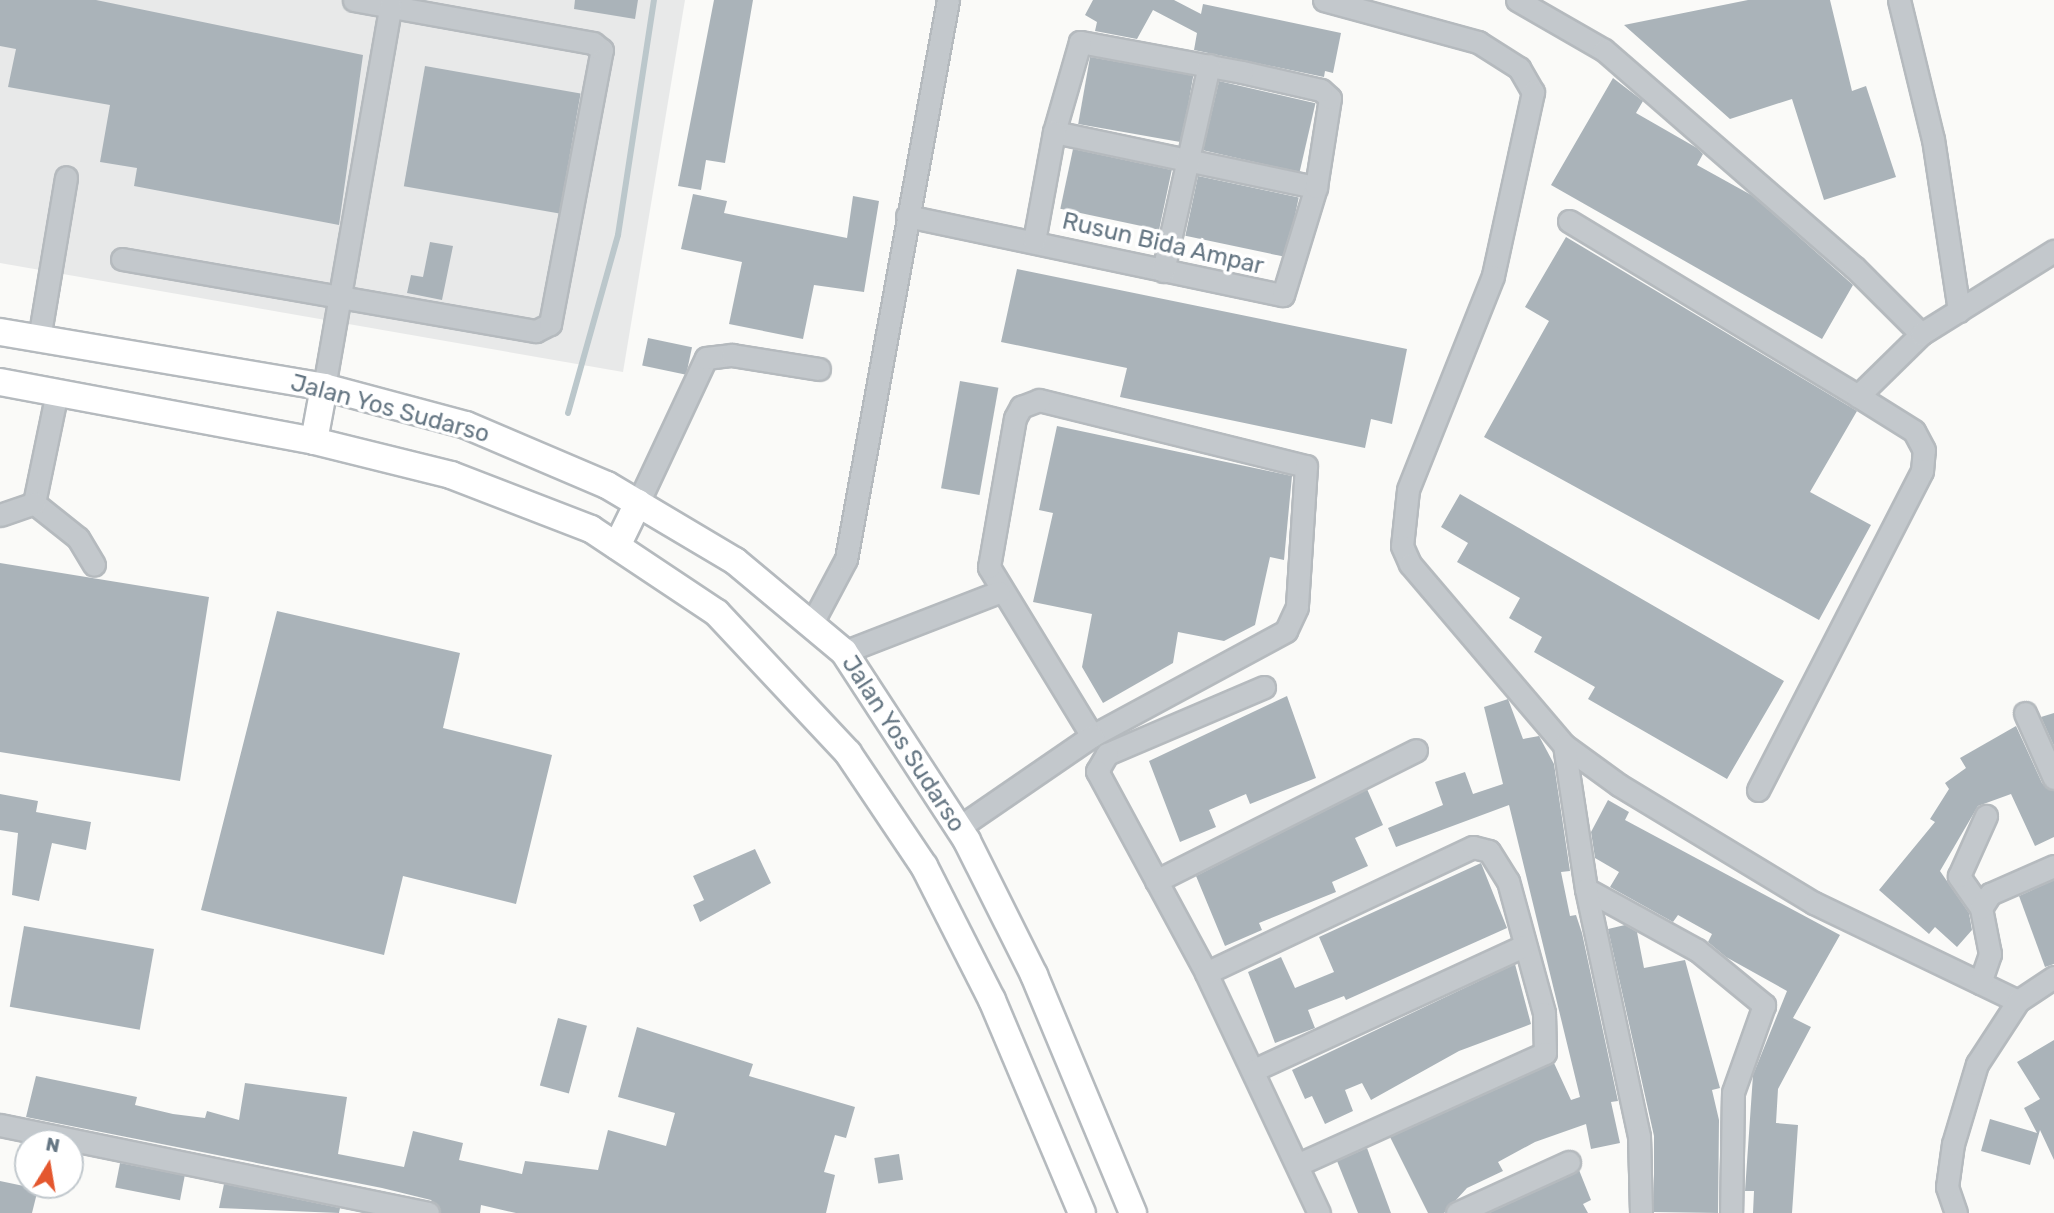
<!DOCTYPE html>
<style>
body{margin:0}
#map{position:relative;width:2054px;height:1213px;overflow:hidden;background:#fafaf8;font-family:Rubik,sans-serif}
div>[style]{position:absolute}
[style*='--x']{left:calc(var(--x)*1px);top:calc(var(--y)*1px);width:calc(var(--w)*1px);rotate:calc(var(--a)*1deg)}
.built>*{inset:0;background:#e8e9e9}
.stream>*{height:6px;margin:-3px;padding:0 3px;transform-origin:3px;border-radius:3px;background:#bbc7cb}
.building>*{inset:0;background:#aab3b9;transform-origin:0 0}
.roads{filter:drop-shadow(2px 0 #b5babe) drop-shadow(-2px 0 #b5babe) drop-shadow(0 2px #b5babe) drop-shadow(0 -2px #b5babe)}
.minor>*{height:21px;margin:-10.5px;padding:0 10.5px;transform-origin:10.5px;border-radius:10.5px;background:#c3c8cc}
.major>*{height:26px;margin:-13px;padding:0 13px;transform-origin:13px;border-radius:13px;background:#fff}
span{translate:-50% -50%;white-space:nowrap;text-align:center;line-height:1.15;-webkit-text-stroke:7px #fff;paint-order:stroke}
.street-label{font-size:24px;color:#657683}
.north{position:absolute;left:14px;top:1129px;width:70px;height:70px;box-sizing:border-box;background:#fff;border:2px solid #c1c8cd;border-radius:50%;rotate:11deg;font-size:19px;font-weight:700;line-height:28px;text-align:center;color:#657683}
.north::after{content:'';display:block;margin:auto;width:24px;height:32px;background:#e4572e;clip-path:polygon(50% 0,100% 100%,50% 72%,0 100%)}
</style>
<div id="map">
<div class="built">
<div style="clip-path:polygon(0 0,685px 0,623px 372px,0 263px)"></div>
</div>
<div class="stream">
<div style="--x:568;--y:413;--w:185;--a:-74.3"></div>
<div style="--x:618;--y:235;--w:238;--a:-81.3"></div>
</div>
<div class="building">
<div style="clip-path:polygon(0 0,96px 0,363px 55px,339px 225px,134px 186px,137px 168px,100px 162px,110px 105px,8px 87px,16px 49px,0 46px)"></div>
<div style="clip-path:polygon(575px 0,638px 0,635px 19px,574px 9px)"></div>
<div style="clip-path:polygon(714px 0,753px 0,725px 163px,706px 160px,701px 190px,678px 186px)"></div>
<div style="clip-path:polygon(1093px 0,1174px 0,1201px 14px,1203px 4px,1341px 33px,1333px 73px,1325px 71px,1324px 77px,1194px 50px,1197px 33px,1153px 10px,1137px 39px,1095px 31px,1097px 22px,1085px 15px)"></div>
<div style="clip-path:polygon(1748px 0,1830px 0,1852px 91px,1866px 86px,1896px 177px,1824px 200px,1792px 99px,1730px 119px,1624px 25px)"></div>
<div style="left:1090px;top:57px;width:105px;height:68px;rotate:10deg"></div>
<div style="left:425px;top:66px;width:158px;height:122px;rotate:10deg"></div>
<div style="clip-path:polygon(1613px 78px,1643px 101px,1636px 113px,1697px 148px,1703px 154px,1697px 165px,1753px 196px,1853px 285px,1822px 339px,1551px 185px)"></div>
<div style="left:1219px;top:81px;width:99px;height:71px;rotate:13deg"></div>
<div style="left:1073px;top:149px;width:101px;height:61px;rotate:12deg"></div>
<div style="left:1198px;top:176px;width:103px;height:61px;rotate:12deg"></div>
<div style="clip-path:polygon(693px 194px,727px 201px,724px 213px,847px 238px,853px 196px,879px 201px,864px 292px,814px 285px,803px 339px,729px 324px,742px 262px,681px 249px)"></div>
<div style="clip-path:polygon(1566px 237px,1857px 411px,1810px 492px,1871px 525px,1819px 620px,1484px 437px,1549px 321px,1525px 307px)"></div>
<div style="clip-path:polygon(430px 242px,453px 246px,442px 300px,407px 293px,411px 275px,423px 277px)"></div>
<div style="clip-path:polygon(1017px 269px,1407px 349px,1392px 424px,1371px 419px,1365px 448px,1120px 397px,1127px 368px,1001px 342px)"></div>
<div style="left:648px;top:338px;width:45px;height:28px;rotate:12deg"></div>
<div style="left:960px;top:381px;width:39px;height:109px;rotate:10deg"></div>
<div style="clip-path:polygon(1057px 426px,1292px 476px,1284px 560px,1270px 557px,1255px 625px,1224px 641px,1178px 632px,1173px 663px,1103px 703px,1082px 667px,1092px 614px,1033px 602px,1053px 513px,1039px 510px)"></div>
<div style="clip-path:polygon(1460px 494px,1784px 681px,1727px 779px,1588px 699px,1595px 687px,1534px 652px,1542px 637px,1509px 618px,1520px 598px,1457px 562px,1468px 543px,1441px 527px)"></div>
<div style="clip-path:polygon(0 563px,209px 597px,180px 781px,0 752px)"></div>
<div style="clip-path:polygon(277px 611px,460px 653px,443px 728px,552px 755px,516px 904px,403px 876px,384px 955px,201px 910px)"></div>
<div style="clip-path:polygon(1287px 696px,1316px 778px,1250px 804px,1246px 794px,1209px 810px,1216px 827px,1180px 842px,1149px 761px)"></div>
<div style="clip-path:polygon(1508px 699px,1523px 739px,1539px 736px,1554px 764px,1570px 871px,1561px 872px,1570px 916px,1576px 915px,1582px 933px,1618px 1101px,1611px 1102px,1620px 1143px,1591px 1149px,1586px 1124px,1535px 1142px,1498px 1162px,1503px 1171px,1467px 1188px,1444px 1213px,1428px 1213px,1390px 1137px,1554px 1063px,1571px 1100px,1580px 1097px,1509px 805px,1396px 847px,1388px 828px,1443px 805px,1435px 782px,1465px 772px,1473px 794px,1503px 784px,1484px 707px)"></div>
<div style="clip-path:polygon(2054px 713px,2054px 746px,2041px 717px)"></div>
<div style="clip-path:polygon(2016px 726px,2042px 783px,2054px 791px,2054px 837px,2035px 846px,2011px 794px,1978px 806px,1940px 871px,1969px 913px,1972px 930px,1957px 947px,1935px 927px,1929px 934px,1879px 890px,1935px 822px,1930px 819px,1949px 789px,1945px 783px,1966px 768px,1960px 758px)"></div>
<div style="clip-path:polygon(1367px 789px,1383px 825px,1355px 838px,1368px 866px,1332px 882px,1336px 892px,1259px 923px,1262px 930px,1225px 946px,1196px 876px)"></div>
<div style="clip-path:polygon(0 794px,38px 801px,36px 812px,91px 822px,86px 850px,52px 843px,39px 901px,12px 895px,18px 833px,0 830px)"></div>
<div style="clip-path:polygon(1608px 800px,1629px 812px,1625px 820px,1840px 935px,1793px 1018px,1811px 1027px,1778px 1089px,1776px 1123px,1798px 1125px,1792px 1213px,1753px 1213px,1754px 1191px,1745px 1191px,1753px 1075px,1787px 991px,1726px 957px,1708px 942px,1712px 934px,1678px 915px,1673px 922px,1610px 887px,1619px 872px,1595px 858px,1591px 832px)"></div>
<div style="clip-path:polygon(755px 849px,771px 883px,700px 922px,693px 905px,704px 900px,693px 876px)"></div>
<div style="clip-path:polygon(1481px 863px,1507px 928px,1346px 1000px,1344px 996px,1308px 1010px,1315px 1028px,1275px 1043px,1248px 972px,1281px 957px,1295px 988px,1334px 972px,1319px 937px)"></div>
<div style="clip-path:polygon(2054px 880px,2054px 964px,2045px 967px,2019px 896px)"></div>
<div style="clip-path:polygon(1625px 925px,1637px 932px,1644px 968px,1685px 960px,1720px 1088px,1712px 1090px,1719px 1120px,1718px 1213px,1654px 1212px,1654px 1136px,1608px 929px)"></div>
<div style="left:24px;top:926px;width:132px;height:82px;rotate:10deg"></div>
<div style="clip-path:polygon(1515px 964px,1531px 1024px,1459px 1051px,1371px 1100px,1362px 1083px,1345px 1090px,1353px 1111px,1325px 1124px,1312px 1096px,1305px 1099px,1292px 1070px)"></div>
<div style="left:558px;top:1018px;width:30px;height:70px;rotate:15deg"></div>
<div style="clip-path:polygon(637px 1027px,753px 1064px,749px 1076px,855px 1107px,846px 1138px,835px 1135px,824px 1172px,835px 1175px,826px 1213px,516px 1213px,481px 1205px,480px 1213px,441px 1213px,431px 1200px,382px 1188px,26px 1117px,36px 1076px,137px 1097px,135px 1105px,173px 1114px,205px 1118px,207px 1111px,239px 1120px,245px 1083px,347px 1097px,338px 1154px,404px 1167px,413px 1131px,463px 1143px,459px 1160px,522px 1174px,525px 1161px,598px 1170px,608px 1130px,666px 1146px,670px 1131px,675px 1113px,618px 1097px)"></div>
<div style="clip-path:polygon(2054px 1040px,2054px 1160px,2040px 1130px,2030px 1165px,1981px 1151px,1990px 1119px,2037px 1133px,2024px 1108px,2040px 1099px,2017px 1062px)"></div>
<div style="clip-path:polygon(1367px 1148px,1391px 1213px,1358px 1213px,1337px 1161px)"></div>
<div style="left:899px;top:1154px;width:26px;height:25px;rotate:81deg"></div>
<div style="left:120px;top:1163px;width:66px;height:25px;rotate:11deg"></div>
<div style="clip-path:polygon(1579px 1170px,1591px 1200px,1583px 1204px,1588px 1213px,1489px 1213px)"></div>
<div style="clip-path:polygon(0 1181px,38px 1189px,32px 1213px,0 1213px)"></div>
<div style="clip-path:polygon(224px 1184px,340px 1208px,339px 1213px,219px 1208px)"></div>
</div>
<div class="roads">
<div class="minor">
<div style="--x:1324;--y:0;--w:160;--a:15.3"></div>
<div style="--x:1478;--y:42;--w:49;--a:32.4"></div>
<div style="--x:1519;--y:68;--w:28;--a:60"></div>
<div style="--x:1533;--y:92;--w:188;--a:102.3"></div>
<div style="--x:1493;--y:276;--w:230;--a:111.7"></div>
<div style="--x:1408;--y:490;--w:56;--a:96.1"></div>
<div style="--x:1402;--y:546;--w:20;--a:66"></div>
<div style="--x:1410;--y:564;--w:238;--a:49.6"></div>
<div style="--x:1564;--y:745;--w:68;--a:36"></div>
<div style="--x:1619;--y:785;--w:228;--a:31.2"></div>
<div style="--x:1814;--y:903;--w:226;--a:25.7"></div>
<div style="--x:1517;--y:0;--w:100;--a:29.9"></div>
<div style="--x:1604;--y:50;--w:331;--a:41"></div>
<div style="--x:1854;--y:267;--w:95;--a:45"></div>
<div style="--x:1899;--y:0;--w:143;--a:76.3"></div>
<div style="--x:1933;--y:139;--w:174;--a:81.4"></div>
<div style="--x:1054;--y:132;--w:268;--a:11.9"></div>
<div style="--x:907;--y:216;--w:384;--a:11.9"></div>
<div style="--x:1283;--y:295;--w:113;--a:-73"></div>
<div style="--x:1316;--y:187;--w:90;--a:-81.1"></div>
<div style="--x:1330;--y:98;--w:12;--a:-138"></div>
<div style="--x:1321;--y:90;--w:81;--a:-167.2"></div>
<div style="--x:1242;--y:72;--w:165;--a:-169.5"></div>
<div style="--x:1080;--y:42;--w:94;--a:106.1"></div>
<div style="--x:1054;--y:132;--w:111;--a:100.4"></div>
<div style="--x:1569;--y:221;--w:338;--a:31.2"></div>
<div style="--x:1858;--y:396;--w:88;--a:-44.5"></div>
<div style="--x:1921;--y:334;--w:157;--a:-32"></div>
<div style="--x:122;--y:259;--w:420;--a:9.9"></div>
<div style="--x:536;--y:331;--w:16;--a:-27"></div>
<div style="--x:550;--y:324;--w:279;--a:-79.3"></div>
<div style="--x:602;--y:50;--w:11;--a:-142"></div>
<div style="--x:593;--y:43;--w:243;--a:-169.8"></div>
<div style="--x:1163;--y:271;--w:211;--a:-77.4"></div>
<div style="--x:39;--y:339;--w:164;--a:-80.5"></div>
<div style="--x:324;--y:387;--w:386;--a:-80.1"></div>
<div style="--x:57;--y:392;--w:113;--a:101.7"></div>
<div style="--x:34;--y:503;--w:56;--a:38.5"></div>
<div style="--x:78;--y:538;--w:31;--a:59"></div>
<div style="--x:1039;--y:400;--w:275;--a:13.9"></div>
<div style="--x:1306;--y:466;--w:141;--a:93.7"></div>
<div style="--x:1297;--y:607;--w:26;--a:115"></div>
<div style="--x:1286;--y:631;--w:221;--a:151.6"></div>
<div style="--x:1092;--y:736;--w:198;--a:-121.4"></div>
<div style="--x:989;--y:567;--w:151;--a:-80.1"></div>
<div style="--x:1015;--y:418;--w:13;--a:-61"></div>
<div style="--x:1021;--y:407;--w:19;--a:-21"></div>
<div style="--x:638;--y:503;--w:160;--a:-64.9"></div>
<div style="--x:706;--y:358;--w:26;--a:-7"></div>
<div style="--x:732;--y:355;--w:88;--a:9.1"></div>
<div style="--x:0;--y:515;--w:36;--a:-19"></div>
<div style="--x:812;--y:623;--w:72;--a:-62"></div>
<div style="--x:846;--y:559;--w:568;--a:-79.66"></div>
<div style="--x:844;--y:652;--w:166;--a:-21.2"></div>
<div style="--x:1264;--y:687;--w:171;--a:156.9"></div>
<div style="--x:1107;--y:754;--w:20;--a:120"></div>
<div style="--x:1097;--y:771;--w:230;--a:61.6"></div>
<div style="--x:1206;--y:973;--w:265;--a:64.8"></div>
<div style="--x:2025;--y:713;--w:71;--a:66"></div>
<div style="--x:1564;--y:745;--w:146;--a:81.3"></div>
<div style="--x:1586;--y:889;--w:127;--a:28.8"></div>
<div style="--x:1697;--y:950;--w:87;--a:39.4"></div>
<div style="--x:1764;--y:1005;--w:92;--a:109.6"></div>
<div style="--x:1733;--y:1092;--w:121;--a:90.9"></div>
<div style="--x:1758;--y:790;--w:359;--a:-62.8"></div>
<div style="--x:1922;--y:471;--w:21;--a:-85"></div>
<div style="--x:1924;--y:450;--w:21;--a:-118"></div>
<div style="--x:1914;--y:431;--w:66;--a:-148"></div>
<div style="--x:958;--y:828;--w:163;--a:-34.5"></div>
<div style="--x:1156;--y:881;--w:291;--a:-26.7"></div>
<div style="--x:1586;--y:889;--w:253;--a:77.9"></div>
<div style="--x:1639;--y:1136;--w:77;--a:88.5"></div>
<div style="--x:1981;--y:908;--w:39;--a:-125"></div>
<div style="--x:1959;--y:876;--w:66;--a:-65.8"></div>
<div style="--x:1206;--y:973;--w:295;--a:-25.3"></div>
<div style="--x:1473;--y:847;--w:16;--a:14"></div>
<div style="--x:1489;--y:851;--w:36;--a:58"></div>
<div style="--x:1508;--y:881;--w:137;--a:74.7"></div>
<div style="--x:1544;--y:1013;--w:40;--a:88.6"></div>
<div style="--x:1545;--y:1053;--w:272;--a:155.7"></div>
<div style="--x:1980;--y:983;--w:31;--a:-71"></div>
<div style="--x:1990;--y:954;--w:47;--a:-101.1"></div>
<div style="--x:1981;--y:908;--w:17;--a:-57"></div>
<div style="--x:1990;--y:894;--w:70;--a:-23.6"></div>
<div style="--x:1254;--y:1070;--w:296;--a:-24.7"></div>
<div style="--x:0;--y:1125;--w:437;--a:11.6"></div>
<div style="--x:1457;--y:1213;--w:123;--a:-24.5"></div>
<div style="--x:1956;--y:1213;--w:28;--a:-109"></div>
<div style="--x:1947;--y:1187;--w:43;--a:-82.1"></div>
<div style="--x:1953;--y:1144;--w:84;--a:-73.3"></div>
<div style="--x:1977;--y:1064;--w:75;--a:-56.9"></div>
<div style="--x:2018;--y:1001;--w:43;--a:-33.7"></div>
</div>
<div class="major">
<div style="--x:0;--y:332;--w:329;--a:9.6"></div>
<div style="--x:324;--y:387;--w:147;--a:15"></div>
<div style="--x:466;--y:425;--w:153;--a:23.1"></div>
<div style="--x:607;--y:485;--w:149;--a:30.7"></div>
<div style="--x:735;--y:561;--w:142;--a:39.9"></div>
<div style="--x:844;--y:652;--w:225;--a:56.9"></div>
<div style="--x:967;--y:841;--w:150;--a:63.4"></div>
<div style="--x:1034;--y:975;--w:258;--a:67.4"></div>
<div style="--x:0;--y:382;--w:319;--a:10.6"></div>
<div style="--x:314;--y:441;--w:141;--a:13.9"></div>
<div style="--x:451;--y:475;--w:150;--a:21.1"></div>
<div style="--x:591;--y:529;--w:151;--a:33.7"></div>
<div style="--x:717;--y:613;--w:192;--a:46.9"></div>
<div style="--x:848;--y:753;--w:136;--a:56.1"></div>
<div style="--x:924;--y:866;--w:150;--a:63.1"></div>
<div style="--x:992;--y:1000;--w:231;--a:67.1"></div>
<div style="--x:314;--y:441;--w:55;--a:-79.5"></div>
<div style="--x:617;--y:546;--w:48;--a:-64"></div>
</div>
</div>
<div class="street-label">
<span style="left:1163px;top:244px;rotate:13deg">Rusun Bida Ampar</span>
<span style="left:390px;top:409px;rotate:15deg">Jalan Yos Sudarso</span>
<span style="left:903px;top:744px;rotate:57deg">Jalan Yos Sudarso</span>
</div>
<div class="north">N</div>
</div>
